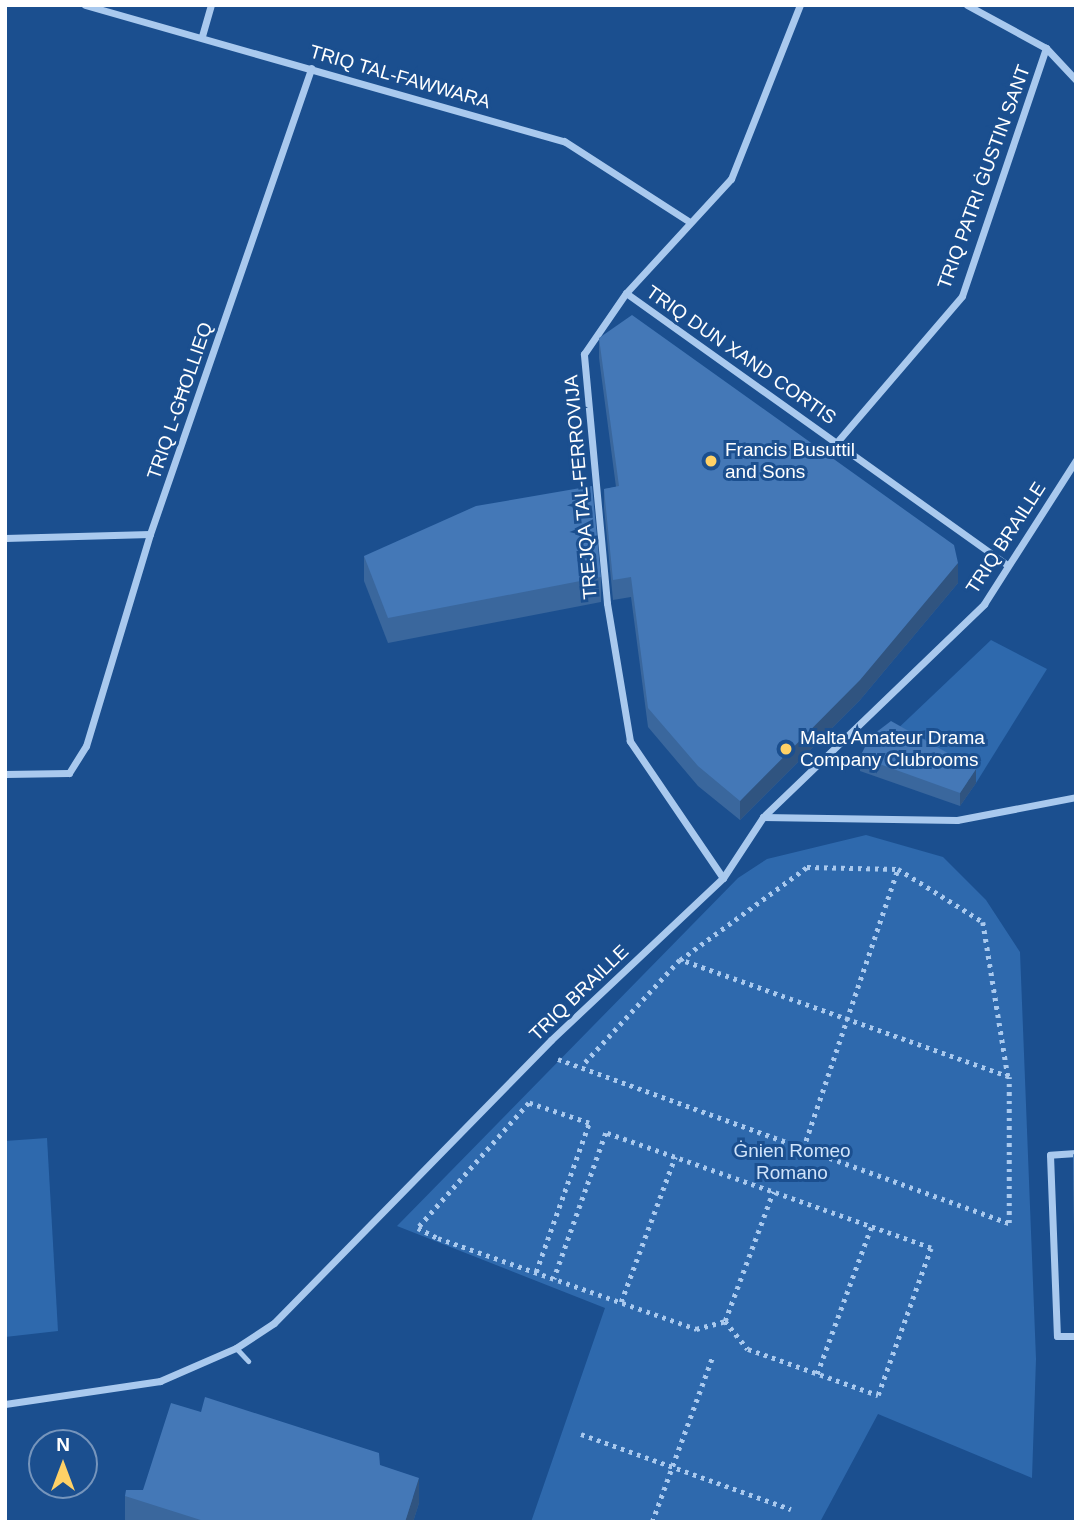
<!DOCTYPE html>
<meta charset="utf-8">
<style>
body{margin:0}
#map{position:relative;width:1081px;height:1527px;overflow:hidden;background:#1b4f8f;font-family:Arial,sans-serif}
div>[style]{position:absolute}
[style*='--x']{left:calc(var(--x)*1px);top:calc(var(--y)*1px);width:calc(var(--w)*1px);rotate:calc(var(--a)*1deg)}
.green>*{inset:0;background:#2e69ad}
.path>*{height:4.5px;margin-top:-2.25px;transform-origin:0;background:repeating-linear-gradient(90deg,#a9c9ee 0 3.5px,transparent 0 8.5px)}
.service>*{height:5px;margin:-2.5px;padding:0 2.5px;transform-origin:2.5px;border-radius:2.5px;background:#a9c9ee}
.minor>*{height:7px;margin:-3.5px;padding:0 3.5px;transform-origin:3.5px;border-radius:3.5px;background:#a9c9ee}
.wall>*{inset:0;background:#3a679d}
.shaded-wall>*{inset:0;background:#305480}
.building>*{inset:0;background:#4478b7}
.dots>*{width:19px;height:19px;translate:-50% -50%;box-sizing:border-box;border:4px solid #1b4f8f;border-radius:50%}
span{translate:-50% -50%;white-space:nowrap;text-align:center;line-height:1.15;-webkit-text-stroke:6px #1b4f8f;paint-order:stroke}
.street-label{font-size:19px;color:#fff}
.poi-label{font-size:19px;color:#fff}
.left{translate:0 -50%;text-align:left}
.park-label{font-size:19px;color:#cfe3fa}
.frame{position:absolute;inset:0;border:7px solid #fff;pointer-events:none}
.north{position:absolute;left:28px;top:1429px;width:70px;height:70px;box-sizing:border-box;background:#1b4f8f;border:2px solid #7695bc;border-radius:50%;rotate:0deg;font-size:19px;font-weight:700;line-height:28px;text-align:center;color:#fff}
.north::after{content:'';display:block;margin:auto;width:24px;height:32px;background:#ffd166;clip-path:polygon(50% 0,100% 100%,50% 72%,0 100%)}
</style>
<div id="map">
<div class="green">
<div style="clip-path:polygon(991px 640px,1047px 669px,976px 783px,891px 735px)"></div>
<div style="clip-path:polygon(866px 835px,943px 857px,986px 900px,1020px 952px,1036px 1359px,1032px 1478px,878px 1414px,820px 1522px,531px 1522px,605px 1308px,397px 1226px,738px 878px,767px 859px)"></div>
<div style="clip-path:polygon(47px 1138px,58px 1331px,5px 1337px,5px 1141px)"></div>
</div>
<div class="path">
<div style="--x:680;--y:960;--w:157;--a:-36.2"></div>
<div style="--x:807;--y:867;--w:91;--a:1.3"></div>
<div style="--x:898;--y:869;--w:100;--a:31.9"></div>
<div style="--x:983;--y:922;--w:156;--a:80.8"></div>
<div style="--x:558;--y:1059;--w:480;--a:20"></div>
<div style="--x:1009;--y:1223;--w:146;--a:-90"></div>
<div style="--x:1009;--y:1077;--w:349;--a:-160.4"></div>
<div style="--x:680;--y:960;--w:142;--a:132.7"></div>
<div style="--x:803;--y:1149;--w:296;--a:-71.3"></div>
<div style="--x:536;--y:1272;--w:158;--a:-70.4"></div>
<div style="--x:589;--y:1123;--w:63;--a:-161.6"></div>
<div style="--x:529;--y:1103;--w:167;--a:131.6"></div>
<div style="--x:418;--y:1228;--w:22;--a:27"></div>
<div style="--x:438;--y:1238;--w:274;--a:19.4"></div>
<div style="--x:696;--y:1329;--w:30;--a:-15"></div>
<div style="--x:725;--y:1321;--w:36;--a:51"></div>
<div style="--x:748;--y:1349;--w:138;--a:19.5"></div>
<div style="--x:878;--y:1395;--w:156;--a:-70.2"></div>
<div style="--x:931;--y:1248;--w:345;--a:-160.5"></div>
<div style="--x:606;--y:1133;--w:155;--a:109.6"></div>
<div style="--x:621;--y:1302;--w:155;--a:-69.6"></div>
<div style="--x:725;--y:1321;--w:138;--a:-69.6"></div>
<div style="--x:817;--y:1374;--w:157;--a:-69.8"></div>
<div style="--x:581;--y:1434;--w:223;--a:19.7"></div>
<div style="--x:652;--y:1522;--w:178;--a:-69.9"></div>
</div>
<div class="service">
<div style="--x:236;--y:1348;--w:18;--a:47"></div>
</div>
<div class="minor">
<div style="--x:85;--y:5;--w:498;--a:15.9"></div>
<div style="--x:564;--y:141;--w:148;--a:32.8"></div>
<div style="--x:967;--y:5;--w:90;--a:28.6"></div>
<div style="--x:1046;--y:48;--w:44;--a:46.8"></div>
<div style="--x:202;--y:36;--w:32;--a:-74"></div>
<div style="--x:626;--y:293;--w:468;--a:35.5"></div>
<div style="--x:837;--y:442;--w:192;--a:-49.4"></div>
<div style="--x:962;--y:296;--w:262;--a:-71.3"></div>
<div style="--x:5;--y:538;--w:145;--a:-1.6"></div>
<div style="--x:5;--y:774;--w:64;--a:-0.9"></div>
<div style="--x:69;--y:773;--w:32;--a:-58"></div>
<div style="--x:86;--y:746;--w:221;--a:-73.2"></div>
<div style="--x:150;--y:534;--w:493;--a:-70.9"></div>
<div style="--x:763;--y:817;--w:194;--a:0.9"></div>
<div style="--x:957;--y:820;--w:121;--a:-10.9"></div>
<div style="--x:723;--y:878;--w:166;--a:-124.2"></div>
<div style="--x:630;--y:741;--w:140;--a:-99.5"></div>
<div style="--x:607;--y:603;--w:250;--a:-95.3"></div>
<div style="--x:584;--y:354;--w:74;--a:-55.5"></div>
<div style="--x:626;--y:293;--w:155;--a:-47.4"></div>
<div style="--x:731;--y:179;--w:187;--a:-68.4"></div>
<div style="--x:1076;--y:1153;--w:26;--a:176"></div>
<div style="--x:1050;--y:1155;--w:181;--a:87.8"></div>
<div style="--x:1057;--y:1336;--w:19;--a:0"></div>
<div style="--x:5;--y:1404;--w:157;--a:-8.4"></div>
<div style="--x:160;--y:1381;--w:83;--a:-23.5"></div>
<div style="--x:236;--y:1348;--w:45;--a:-33.3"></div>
<div style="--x:274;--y:1323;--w:396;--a:-45.6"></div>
<div style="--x:551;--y:1040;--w:236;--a:-43.3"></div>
<div style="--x:723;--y:878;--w:73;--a:-56.7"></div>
<div style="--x:763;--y:817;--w:307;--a:-43.9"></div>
<div style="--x:984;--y:604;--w:171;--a:-57.4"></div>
</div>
<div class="wall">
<div style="clip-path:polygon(599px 338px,958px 583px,860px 700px,740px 820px,698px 786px,648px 727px,631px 597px,613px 600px,604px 508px,604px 489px,616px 487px,599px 358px)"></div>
<div style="clip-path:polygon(364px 556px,601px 577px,601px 602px,388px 643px,364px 581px)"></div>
<div style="clip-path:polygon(860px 757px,976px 783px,960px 806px,860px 771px)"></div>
<div style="clip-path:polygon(1076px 1152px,1076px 1306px,1073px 1188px,1073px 1155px)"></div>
<div style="clip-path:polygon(201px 1412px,380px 1465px,419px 1503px,413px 1522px,128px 1522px,125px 1521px,125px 1496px,143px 1490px)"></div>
</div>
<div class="shaded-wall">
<div style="clip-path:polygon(958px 563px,958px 583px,860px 700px,740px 820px,740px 801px)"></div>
<div style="clip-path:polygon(976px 769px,976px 783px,960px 806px,960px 793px)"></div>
<div style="clip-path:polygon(419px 1478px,419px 1503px,413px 1522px,405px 1522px)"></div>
</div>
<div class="building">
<div style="clip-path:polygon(632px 315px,954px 545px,958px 563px,860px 680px,740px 801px,698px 766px,648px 708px,631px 577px,613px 580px,604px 489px,619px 486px,599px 338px)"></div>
<div style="clip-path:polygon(592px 486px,601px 577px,388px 618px,364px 556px,476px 506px)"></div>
<div style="clip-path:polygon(891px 721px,976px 769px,960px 793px,860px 757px,870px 737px)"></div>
<div style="clip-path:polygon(1076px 1152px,1076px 1272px,1073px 1155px)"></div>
<div style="clip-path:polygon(205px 1397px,379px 1453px,380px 1465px,419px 1478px,405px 1522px,207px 1522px,125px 1496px,126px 1490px,143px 1490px,171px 1403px,201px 1412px)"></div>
</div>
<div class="dots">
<div style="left:711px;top:461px;background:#ffd166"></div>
<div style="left:786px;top:749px;background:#ffd166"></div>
</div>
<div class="street-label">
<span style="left:400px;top:77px;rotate:16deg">TRIQ TAL-FAWWARA</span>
<span style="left:984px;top:177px;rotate:-70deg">TRIQ PATRI ĠUSTIN SANT</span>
<span style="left:741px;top:355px;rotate:35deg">TRIQ DUN XAND CORTIS</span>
<span style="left:180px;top:401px;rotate:-71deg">TRIQ L-GĦOLLIEQ</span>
<span style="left:581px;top:487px;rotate:-95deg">TREJQA TAL-FERROVIJA</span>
<span style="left:1006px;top:538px;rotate:-57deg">TRIQ BRAILLE</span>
<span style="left:579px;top:993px;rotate:-44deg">TRIQ BRAILLE</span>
</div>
<div class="poi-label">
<span class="left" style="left:725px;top:461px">Francis Busuttil<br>and Sons</span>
<span class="left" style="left:800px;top:749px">Malta Amateur Drama<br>Company Clubrooms</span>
</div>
<div class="park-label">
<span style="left:792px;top:1162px">Ġnien Romeo<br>Romano</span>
</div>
<div class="frame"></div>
<div class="north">N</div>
</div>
